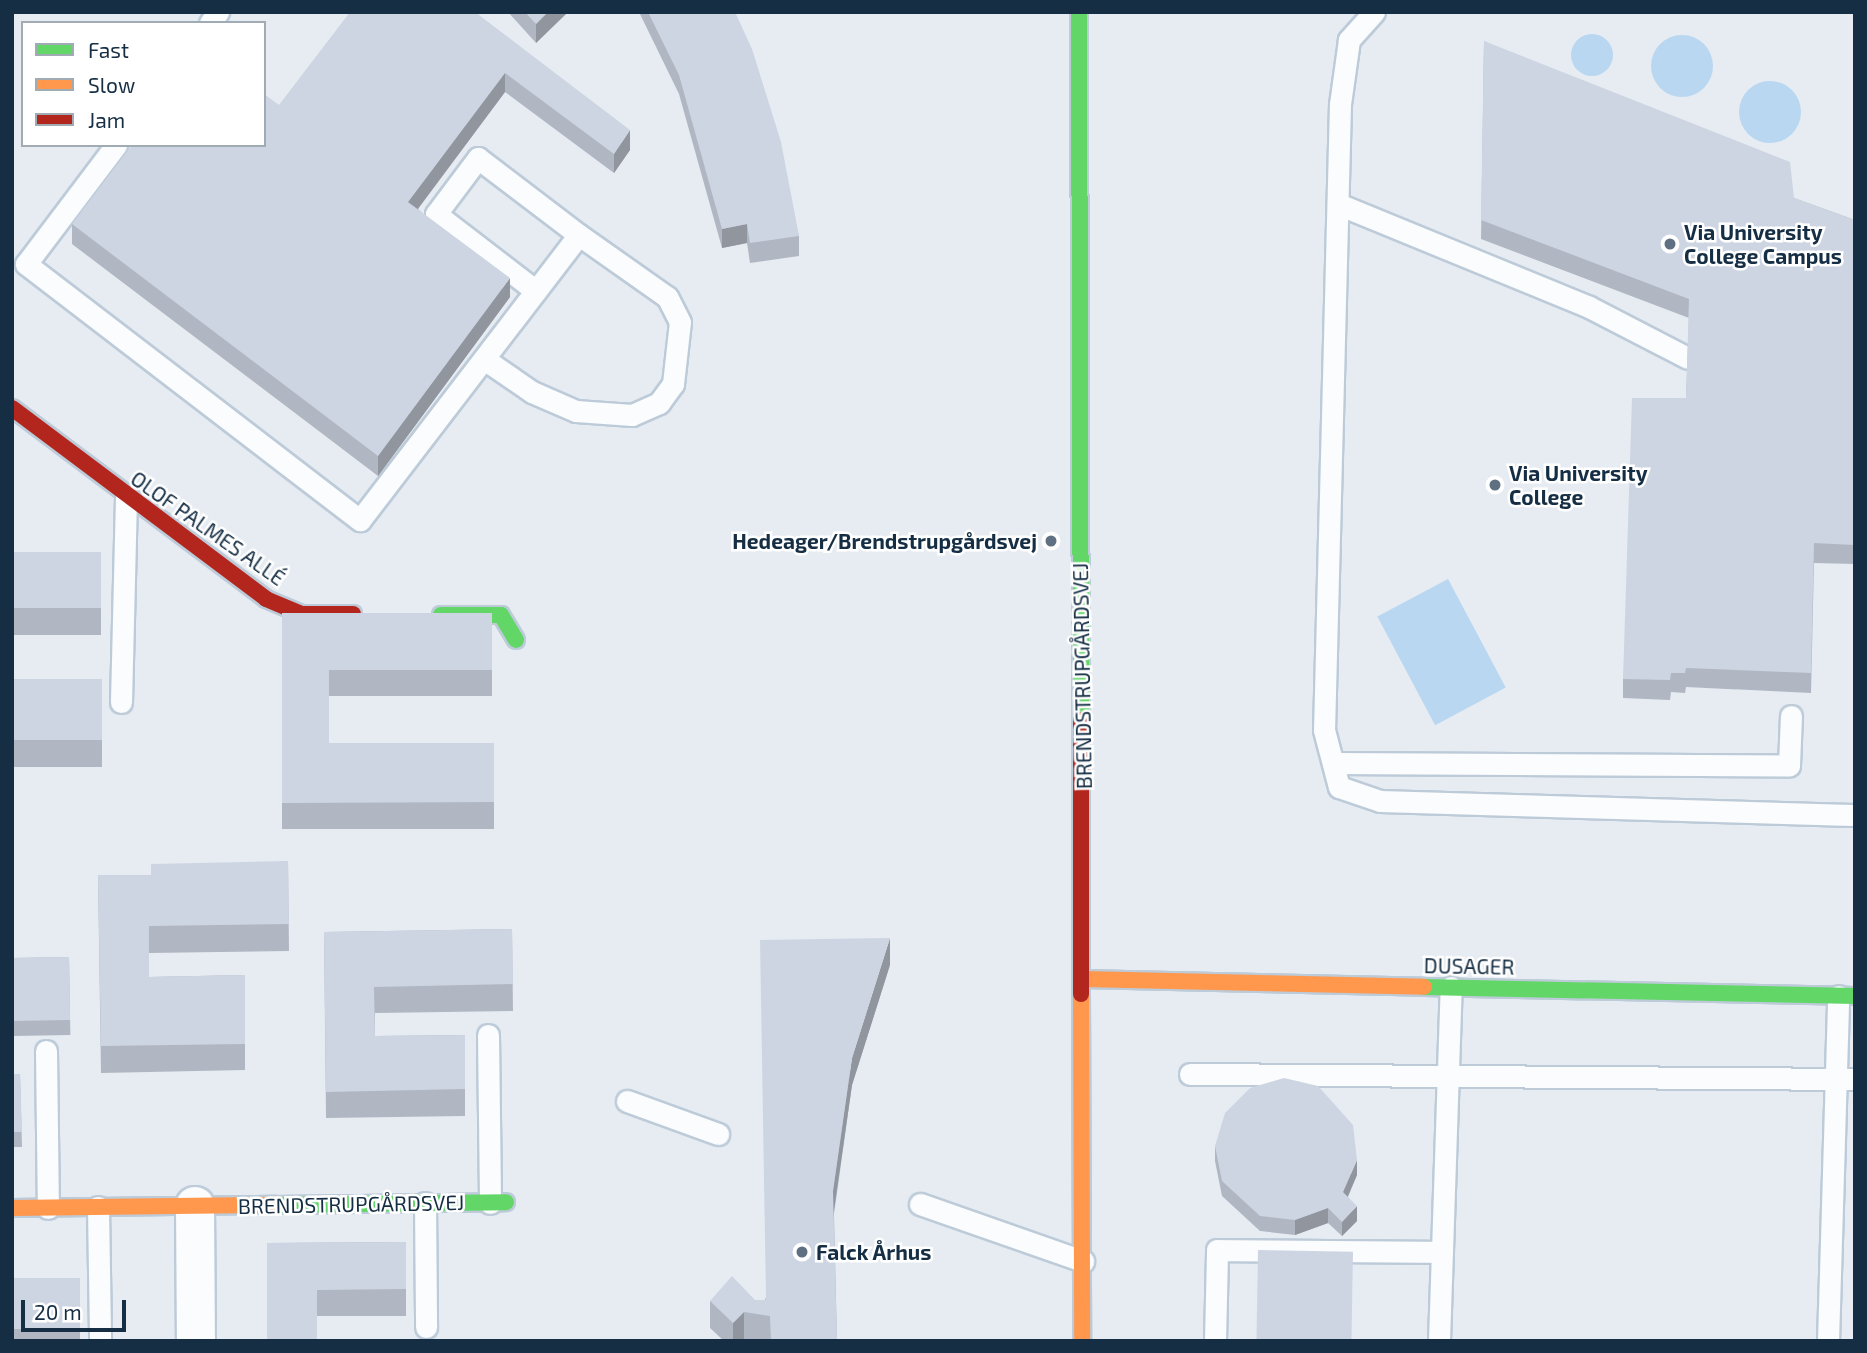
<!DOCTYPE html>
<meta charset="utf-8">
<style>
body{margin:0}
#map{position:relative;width:1867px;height:1353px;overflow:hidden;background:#e6ecf2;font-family:"Exo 2",sans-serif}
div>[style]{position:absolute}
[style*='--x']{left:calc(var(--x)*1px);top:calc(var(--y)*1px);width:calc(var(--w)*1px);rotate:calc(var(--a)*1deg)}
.green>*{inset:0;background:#b9d7f1;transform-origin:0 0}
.round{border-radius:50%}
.roads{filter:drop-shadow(2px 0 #bdcbd9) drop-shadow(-2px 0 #bdcbd9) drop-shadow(0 2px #bdcbd9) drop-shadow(0 -2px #bdcbd9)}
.lane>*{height:21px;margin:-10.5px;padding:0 10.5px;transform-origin:10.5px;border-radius:10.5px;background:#fbfcfd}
.street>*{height:38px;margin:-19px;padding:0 19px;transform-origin:19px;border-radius:19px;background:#fbfcfd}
.fast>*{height:16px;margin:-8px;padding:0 8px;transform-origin:8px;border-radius:8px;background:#63d668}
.slow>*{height:16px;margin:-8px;padding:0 8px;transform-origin:8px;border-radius:8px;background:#ff974d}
.jam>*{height:16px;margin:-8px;padding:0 8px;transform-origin:8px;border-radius:8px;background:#b3261e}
.wall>*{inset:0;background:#b0b7c2;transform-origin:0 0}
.shaded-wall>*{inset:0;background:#90959e}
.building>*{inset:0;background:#cdd5e2;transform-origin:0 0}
.dots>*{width:19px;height:19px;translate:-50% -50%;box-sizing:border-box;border:4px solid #fff;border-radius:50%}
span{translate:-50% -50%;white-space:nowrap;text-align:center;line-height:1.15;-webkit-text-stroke:5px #fff;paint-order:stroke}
.poi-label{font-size:21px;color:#152e44;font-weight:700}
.left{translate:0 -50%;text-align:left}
.right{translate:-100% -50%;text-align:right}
.street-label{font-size:21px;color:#152e44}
.frame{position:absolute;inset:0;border:14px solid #152e44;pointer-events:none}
.legend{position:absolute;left:21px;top:21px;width:245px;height:126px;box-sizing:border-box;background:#fff;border:2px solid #a1abb4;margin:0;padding:9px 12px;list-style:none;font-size:21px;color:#152e44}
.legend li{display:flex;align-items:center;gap:14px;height:35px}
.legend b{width:35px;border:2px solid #a1abb4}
.scale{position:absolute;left:21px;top:1300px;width:105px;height:32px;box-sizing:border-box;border:4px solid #152e44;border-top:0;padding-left:9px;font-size:21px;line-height:24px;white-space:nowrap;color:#152e44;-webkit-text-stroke:5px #fff;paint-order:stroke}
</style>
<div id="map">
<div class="green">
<div class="round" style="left:1571px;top:34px;width:42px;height:42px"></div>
<div class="round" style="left:1651px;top:35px;width:62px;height:62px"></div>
<div class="round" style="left:1739px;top:81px;width:62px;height:62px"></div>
<div style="left:1448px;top:579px;width:123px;height:80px;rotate:62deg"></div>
</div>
<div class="roads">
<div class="lane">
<div style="--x:1374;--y:12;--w:38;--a:132"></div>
<div style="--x:1349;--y:40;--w:65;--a:98"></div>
<div style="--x:1340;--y:104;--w:626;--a:91.46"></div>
<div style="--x:1324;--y:730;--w:59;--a:75.3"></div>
<div style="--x:1339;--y:787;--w:43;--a:18.9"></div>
<div style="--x:1380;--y:801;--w:475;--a:1.7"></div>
<div style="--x:210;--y:23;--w:14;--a:-54"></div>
<div style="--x:116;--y:145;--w:149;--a:127.1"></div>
<div style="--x:26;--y:264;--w:421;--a:37.5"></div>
<div style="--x:360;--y:520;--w:359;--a:-52.5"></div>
<div style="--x:579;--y:235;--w:127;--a:-142.7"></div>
<div style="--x:478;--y:158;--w:70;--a:126.9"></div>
<div style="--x:436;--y:214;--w:126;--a:37.6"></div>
<div style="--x:1338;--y:204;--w:271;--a:22.3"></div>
<div style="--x:1589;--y:307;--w:111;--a:27.3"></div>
<div style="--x:484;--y:359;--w:58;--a:34.5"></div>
<div style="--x:532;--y:392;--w:48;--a:23.4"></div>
<div style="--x:576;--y:411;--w:56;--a:4.1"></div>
<div style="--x:632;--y:415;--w:30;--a:-24"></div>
<div style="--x:659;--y:403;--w:24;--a:-54"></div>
<div style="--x:673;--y:384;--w:62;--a:-83.6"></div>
<div style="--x:680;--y:322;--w:28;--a:-117"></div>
<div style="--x:667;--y:297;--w:108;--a:-144.8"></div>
<div style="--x:121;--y:702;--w:204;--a:-88.6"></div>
<div style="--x:1333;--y:763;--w:456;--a:0.3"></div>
<div style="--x:1789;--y:765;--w:49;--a:-87.7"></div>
<div style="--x:488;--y:1035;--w:168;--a:89.3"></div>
<div style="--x:46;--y:1051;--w:157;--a:89.3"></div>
<div style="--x:1190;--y:1074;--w:665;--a:0.43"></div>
<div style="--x:627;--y:1101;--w:97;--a:19.9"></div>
<div style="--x:425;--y:1203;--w:124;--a:89.5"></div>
<div style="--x:920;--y:1204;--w:173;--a:19.3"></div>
<div style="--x:98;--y:1207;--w:134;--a:89.1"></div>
<div style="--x:1215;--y:1341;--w:91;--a:-88.7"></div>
<div style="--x:1217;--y:1250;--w:225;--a:0.5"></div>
<div style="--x:1439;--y:1341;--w:354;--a:-88.1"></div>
<div style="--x:1828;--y:1341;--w:345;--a:-88.3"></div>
</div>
<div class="street">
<div style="--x:195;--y:1206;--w:135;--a:89.6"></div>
</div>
<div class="fast">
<div style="--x:1079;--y:12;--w:708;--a:89.84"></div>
<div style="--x:441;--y:615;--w:60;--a:0"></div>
<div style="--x:501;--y:615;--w:29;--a:59"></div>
<div style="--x:1424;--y:987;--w:431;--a:1.2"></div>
<div style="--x:276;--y:1205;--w:230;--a:-0.7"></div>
</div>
<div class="slow">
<div style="--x:1083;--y:979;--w:341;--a:1.3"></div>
<div style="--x:1081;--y:994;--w:347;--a:89.8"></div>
<div style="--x:12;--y:1208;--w:264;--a:-0.7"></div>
</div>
<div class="jam">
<div style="--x:12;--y:408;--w:318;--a:36.9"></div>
<div style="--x:266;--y:599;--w:39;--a:23"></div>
<div style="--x:302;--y:614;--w:51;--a:0"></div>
<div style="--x:1081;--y:720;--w:274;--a:90"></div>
</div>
</div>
<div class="wall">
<div style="clip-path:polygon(475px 12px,630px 150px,614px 173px,505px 92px,418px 209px,510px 297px,378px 476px,72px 244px,72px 224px,279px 105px)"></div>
<div style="clip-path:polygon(508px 12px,568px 12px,536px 43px)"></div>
<div style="clip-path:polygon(639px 12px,735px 12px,799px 236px,799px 256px,750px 263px,747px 243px,722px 248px,679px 94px)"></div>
<div style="clip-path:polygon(1484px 41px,1794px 198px,1855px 220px,1855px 564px,1814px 563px,1811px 693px,1686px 687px,1685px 693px,1671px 692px,1670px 700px,1623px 698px,1623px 679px,1686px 398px,1689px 318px,1481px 239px)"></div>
<div style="left:12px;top:552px;width:89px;height:83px"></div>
<div style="clip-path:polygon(282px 613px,492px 613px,492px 696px,329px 696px,329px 743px,494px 743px,494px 829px,282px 829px)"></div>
<div style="left:12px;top:679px;width:90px;height:88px"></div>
<div style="clip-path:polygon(288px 861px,289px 951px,149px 953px,149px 977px,245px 975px,245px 1070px,101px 1073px,98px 875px,151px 875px)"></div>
<div style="clip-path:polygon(512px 929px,513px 1011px,375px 1013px,375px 1036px,465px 1035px,465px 1116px,326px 1118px,324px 932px)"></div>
<div style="left:69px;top:957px;width:78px;height:57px;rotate:89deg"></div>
<div style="clip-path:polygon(890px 965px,852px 1085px,834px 1214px,837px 1341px,760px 1341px,744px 1339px,742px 1341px,724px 1341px,710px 1328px,710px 1301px,765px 1300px)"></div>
<div style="clip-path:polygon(12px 1074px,20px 1074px,22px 1147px,12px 1147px)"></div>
<div style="clip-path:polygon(1215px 1146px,1357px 1175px,1348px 1197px,1357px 1221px,1342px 1236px,1328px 1223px,1295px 1235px,1260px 1231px,1222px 1196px,1215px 1161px)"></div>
<div style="clip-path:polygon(406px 1242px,406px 1316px,317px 1316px,267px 1243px)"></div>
<div style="left:12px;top:1278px;width:68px;height:63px"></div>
</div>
<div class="shaded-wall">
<div style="clip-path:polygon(548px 12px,568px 12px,536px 43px,536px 24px)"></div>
<div style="clip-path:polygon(505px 73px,505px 92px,408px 222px,408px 202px)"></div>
<div style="clip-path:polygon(630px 130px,630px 150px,614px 173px,614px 154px)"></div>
<div style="clip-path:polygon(747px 224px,747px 243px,722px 248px,722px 229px)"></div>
<div style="clip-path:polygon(510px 278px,510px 297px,378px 476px,378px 456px)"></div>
<div style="clip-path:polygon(890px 938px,890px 965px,852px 1085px,833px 1217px,833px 1191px,852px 1058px)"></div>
<div style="clip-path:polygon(1357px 1160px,1357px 1175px,1343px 1207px,1343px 1192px)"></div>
<div style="clip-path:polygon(1357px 1206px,1357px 1221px,1342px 1236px,1342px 1222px)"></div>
<div style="clip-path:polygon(1328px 1208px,1328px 1223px,1295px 1235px,1295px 1220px)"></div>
<div style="clip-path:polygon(744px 1312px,744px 1339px,742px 1341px,733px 1341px,733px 1323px)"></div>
</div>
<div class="building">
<div style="clip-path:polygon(350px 12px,475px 12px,630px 130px,614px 154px,505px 73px,408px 202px,510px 278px,378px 456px,72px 224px,132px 145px,264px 145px,264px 94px,279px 105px)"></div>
<div style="clip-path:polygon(525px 12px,548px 12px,536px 24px)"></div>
<div style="clip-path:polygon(648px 12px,735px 12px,752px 49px,781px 142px,799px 236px,750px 243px,747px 224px,722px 229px,679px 75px)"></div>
<div style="clip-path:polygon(1484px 41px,1790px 162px,1794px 198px,1855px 220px,1855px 545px,1814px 543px,1811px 673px,1686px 668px,1685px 673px,1671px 673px,1670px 680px,1623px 679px,1632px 398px,1686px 398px,1689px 299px,1481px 220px)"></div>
<div style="left:12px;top:552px;width:89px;height:56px"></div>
<div style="clip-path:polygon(282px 613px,492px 613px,492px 670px,329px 670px,329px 743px,494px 743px,494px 802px,282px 803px)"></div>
<div style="left:12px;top:679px;width:90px;height:61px"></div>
<div style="clip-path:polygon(288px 861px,289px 924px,149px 926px,149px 977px,245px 975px,245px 1044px,101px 1046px,98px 875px,151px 875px,151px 864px)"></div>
<div style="clip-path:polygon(512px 929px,513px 984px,374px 987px,375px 1036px,465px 1035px,465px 1089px,326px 1092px,324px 932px)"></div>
<div style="clip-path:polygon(890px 938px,852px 1058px,833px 1191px,837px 1341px,771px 1341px,770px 1316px,744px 1312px,733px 1323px,710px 1301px,732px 1276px,755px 1300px,766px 1300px,760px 940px)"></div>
<div style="left:69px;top:957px;width:63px;height:57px;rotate:89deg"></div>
<div style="clip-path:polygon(12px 1074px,20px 1074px,22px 1132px,12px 1132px)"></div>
<div style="clip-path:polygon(1284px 1078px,1318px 1086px,1353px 1125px,1357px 1160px,1343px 1192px,1357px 1206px,1342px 1222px,1328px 1208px,1295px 1220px,1260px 1216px,1222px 1181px,1215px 1146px,1225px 1113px,1250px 1088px)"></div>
<div style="clip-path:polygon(406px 1242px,406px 1289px,317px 1290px,317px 1341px,267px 1341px,267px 1243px)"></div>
<div style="left:1258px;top:1250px;width:95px;height:91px;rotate:1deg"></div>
<div style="left:12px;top:1278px;width:68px;height:51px"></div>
</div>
<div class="dots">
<div style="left:1670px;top:244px;background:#5e7081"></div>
<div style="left:1495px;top:485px;background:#5e7081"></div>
<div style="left:1051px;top:541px;background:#5e7081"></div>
<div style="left:802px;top:1252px;background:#5e7081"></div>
</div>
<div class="poi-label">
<span class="left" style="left:1684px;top:244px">Via University<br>College Campus</span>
<span class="left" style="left:1509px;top:485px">Via University<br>College</span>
<span class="right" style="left:1037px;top:541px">Hedeager/Brendstrupgårdsvej</span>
<span class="left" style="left:816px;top:1252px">Falck Århus</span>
</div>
<div class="street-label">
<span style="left:208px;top:528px;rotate:35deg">OLOF PALMES ALLÉ</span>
<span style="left:1082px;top:676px;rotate:-91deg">BRENDSTRUPGÅRDSVEJ</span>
<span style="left:1469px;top:966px;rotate:1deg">DUSAGER</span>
<span style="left:351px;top:1204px;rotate:-1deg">BRENDSTRUPGÅRDSVEJ</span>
</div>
<div class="frame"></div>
<ul class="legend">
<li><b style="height:9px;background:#63d668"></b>Fast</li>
<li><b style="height:9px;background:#ff974d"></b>Slow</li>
<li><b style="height:9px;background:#b3261e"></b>Jam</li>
</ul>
<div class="scale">20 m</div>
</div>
